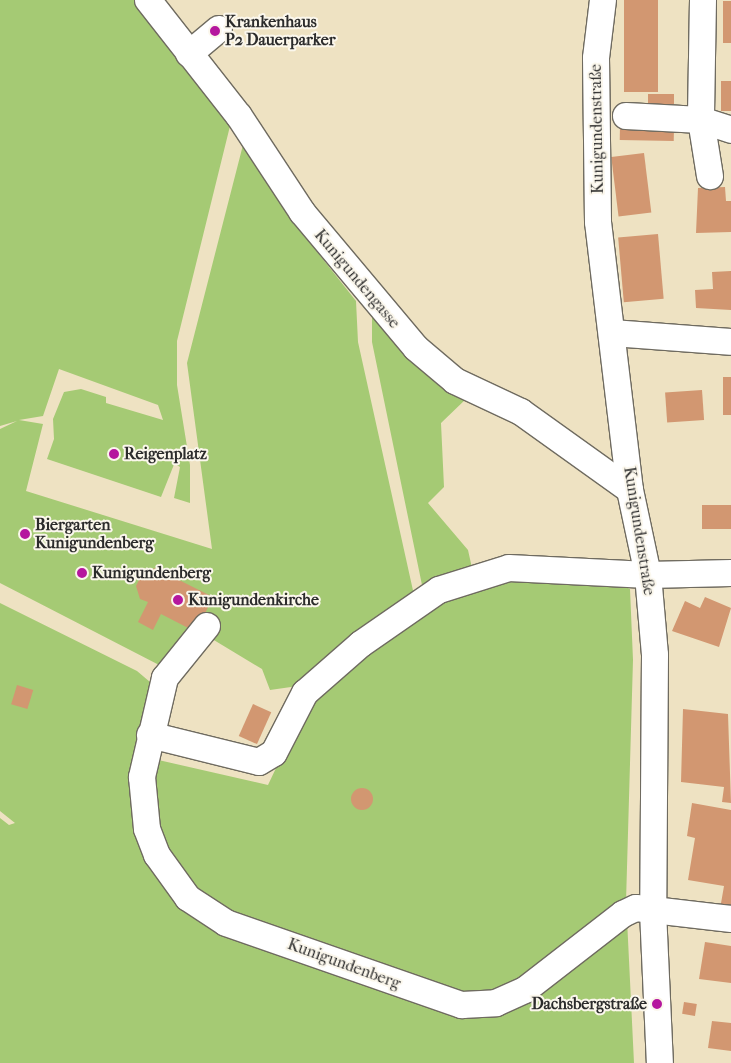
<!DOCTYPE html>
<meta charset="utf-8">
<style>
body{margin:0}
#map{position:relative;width:731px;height:1063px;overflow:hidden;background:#eee2c2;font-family:"IM FELL French Canon",serif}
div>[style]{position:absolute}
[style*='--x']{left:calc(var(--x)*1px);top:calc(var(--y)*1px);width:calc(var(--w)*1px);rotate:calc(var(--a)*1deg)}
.green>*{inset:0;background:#a5ca74}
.building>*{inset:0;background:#d29771;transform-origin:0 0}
.round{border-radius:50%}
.roads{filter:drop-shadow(1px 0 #6f6b60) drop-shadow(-1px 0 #6f6b60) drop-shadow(0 1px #6f6b60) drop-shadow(0 -1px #6f6b60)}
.minor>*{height:26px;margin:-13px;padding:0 13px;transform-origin:13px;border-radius:13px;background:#fff}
.dots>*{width:14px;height:14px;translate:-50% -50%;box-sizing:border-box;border:2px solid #fbf7ec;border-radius:50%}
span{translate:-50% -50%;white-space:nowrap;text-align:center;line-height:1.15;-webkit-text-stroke:4px #fbf7ec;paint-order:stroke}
.poi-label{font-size:16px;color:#2b2b2b;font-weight:700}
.left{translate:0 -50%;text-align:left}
.right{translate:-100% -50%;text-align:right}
.street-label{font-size:16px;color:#2b2b2b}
</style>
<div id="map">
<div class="green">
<div style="clip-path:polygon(0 0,136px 0,231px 122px,177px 341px,177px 385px,190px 465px,190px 503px,174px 498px,180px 467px,175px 464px,177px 457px,161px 497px,47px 459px,54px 439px,53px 419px,64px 392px,81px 389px,106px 397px,106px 403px,163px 420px,158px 405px,59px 369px,43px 416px,19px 420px,43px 424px,26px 491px,212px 549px,187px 363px,244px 141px,303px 234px,356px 301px,358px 342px,414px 595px,298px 686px,270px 690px,262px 669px,189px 625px,163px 667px,0 583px,0 429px,17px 421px,0 426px)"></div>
<div style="clip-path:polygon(372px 315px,437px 384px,467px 398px,441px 423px,444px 487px,428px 503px,468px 550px,472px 568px,422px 585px,372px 342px)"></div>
<div style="clip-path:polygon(516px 581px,611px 581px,630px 589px,633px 660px,626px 902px,500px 996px,465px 999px,234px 919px,198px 894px,153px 829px,154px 759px,268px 785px,305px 707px,336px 672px,447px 598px)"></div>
<div style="clip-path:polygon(0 603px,137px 671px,150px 682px,135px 785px,182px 897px,468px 1014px,627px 919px,634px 1063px,0 1063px,0 818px,9px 825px,15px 823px,0 811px)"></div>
</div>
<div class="building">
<div style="left:624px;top:0;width:34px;height:92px"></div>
<div style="left:723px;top:1px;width:8px;height:42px"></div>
<div style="left:721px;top:81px;width:10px;height:30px"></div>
<div style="left:648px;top:94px;width:26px;height:10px"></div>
<div style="left:620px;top:125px;width:54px;height:15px;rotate:1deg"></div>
<div style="left:644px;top:153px;width:60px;height:33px;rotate:83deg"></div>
<div style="clip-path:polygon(725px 187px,726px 201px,731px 201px,731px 232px,696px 233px,698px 188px)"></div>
<div style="left:658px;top:234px;width:65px;height:40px;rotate:85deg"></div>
<div style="clip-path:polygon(731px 271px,731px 310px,696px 308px,695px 290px,713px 289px,712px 272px)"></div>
<div style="left:723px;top:377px;width:8px;height:38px"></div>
<div style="left:702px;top:390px;width:30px;height:37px;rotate:86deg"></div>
<div style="left:731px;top:505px;width:24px;height:29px;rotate:90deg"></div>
<div style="clip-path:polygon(155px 568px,213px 597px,196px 632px,161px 614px,153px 630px,138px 622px,148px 602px,140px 599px,136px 586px,142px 574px)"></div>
<div style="clip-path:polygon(705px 597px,731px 608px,719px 647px,672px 631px,685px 601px,700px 608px)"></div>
<div style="left:17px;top:685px;width:17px;height:20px;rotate:17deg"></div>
<div style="left:253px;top:704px;width:20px;height:35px;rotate:24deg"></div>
<div style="clip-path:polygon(683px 709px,728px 714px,731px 803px,722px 802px,724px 787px,681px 782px)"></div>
<div class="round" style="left:351px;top:788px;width:22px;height:22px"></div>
<div style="clip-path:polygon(692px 803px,731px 810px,731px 911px,720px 909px,724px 886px,688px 880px,695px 838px,687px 836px)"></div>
<div style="clip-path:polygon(705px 942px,731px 946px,731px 983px,699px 979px)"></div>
<div style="left:684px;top:1002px;width:13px;height:12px;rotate:9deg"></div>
<div style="clip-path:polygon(712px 1021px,731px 1023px,731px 1051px,708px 1048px)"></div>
</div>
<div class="roads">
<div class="minor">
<div style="--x:148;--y:0;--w:147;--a:51.9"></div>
<div style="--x:239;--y:116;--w:115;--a:56.7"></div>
<div style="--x:302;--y:212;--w:177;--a:50"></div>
<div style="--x:416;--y:348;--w:51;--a:40.2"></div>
<div style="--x:455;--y:381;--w:73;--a:25.2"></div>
<div style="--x:521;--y:412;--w:134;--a:35.6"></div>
<div style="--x:603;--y:0;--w:58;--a:96.9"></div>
<div style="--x:596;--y:58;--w:164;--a:89.3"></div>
<div style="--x:598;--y:222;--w:270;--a:83.2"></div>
<div style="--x:630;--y:490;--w:87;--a:78"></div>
<div style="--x:648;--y:575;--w:80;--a:85"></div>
<div style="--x:655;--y:655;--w:256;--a:90.4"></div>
<div style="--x:653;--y:911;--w:152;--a:87.4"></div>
<div style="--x:703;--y:0;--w:120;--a:91"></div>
<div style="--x:701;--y:120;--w:32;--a:18"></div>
<div style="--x:189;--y:54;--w:39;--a:-40"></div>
<div style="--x:626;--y:116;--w:75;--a:3.1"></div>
<div style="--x:701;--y:120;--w:57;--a:80.9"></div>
<div style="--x:612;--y:333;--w:119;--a:4.3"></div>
<div style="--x:207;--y:626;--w:67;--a:128.9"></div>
<div style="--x:165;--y:678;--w:102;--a:103.1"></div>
<div style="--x:142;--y:777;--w:52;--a:84.5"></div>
<div style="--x:147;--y:829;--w:28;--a:69"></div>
<div style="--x:157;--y:855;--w:53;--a:54.2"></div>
<div style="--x:188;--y:898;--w:45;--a:33.3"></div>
<div style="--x:226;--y:923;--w:250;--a:19.2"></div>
<div style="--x:462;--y:1005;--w:34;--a:-3"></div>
<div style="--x:496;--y:1003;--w:32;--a:-24"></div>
<div style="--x:525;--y:990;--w:124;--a:-37.8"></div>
<div style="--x:623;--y:914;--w:14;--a:-25"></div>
<div style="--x:636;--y:908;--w:96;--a:6.6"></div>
<div style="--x:150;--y:735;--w:112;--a:13.9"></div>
<div style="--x:259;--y:762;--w:17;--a:-31"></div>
<div style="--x:274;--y:753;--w:68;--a:-62.7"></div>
<div style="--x:305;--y:693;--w:74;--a:-41.2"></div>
<div style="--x:361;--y:644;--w:95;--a:-34.7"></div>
<div style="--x:439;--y:590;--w:73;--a:-17.4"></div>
<div style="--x:509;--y:568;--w:139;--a:2.9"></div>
<div style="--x:648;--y:575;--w:83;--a:-1.4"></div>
</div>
</div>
<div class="dots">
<div style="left:215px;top:31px;background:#b5179e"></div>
<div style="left:114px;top:454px;background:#b5179e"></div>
<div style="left:25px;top:534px;background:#b5179e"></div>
<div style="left:82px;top:573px;background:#b5179e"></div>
<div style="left:178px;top:600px;background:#b5179e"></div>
<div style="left:657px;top:1004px;background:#b5179e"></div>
</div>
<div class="poi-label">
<span class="left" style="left:225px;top:31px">Krankenhaus<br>P2 Dauerparker</span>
<span class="left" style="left:124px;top:454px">Reigenplatz</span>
<span class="left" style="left:35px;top:534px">Biergarten<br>Kunigundenberg</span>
<span class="left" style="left:92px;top:573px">Kunigundenberg</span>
<span class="left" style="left:188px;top:600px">Kunigundenkirche</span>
<span class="right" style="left:647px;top:1004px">Dachsbergstraße</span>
</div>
<div class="street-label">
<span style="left:597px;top:129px;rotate:-91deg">Kunigundenstraße</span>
<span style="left:357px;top:279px;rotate:50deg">Kunigundengasse</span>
<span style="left:639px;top:531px;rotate:81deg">Kunigundenstraße</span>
<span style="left:344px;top:964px;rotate:20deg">Kunigundenberg</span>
</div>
</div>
